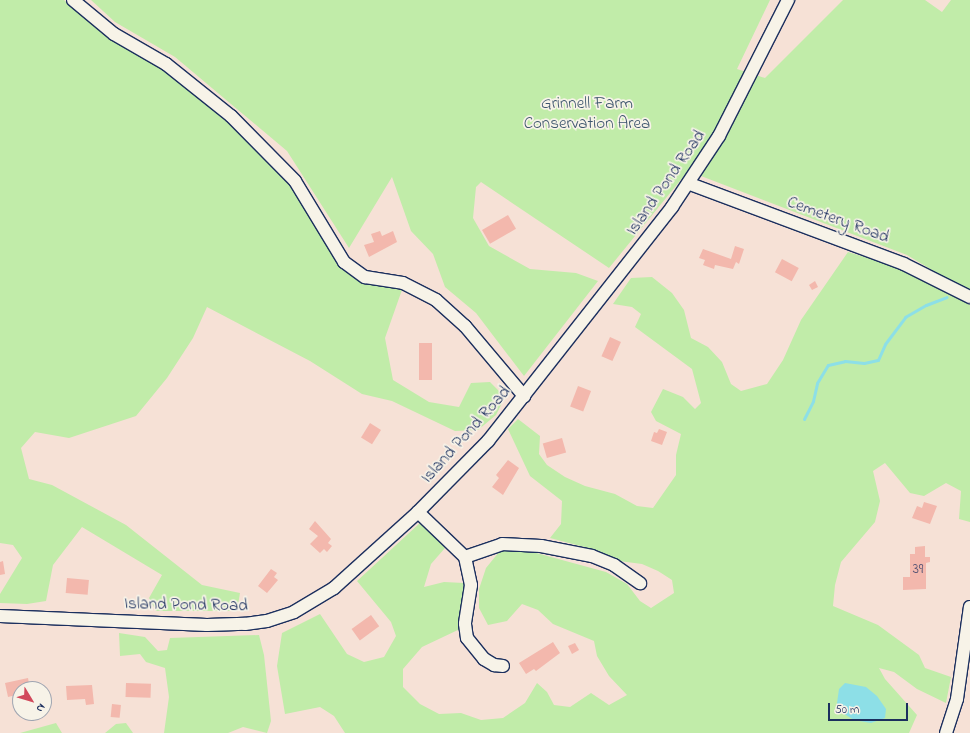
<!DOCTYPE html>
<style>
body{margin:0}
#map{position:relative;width:970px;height:733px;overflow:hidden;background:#f6e1d6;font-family:"Indie Flower",sans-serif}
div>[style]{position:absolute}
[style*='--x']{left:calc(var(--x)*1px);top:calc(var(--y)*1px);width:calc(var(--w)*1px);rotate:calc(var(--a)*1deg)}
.green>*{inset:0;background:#c1eca9}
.water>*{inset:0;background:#8ddfe7}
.stream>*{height:3px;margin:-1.5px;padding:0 1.5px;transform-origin:1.5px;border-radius:1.5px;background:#8ddfe7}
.building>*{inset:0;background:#f3b8ad;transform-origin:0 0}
.roads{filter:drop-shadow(1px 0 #1b2f5e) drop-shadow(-1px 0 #1b2f5e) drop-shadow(0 1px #1b2f5e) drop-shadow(0 -1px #1b2f5e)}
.minor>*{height:12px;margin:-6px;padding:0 6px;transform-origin:6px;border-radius:6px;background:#f7f3e8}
span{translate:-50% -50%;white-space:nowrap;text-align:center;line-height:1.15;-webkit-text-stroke:3.5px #f7f3e8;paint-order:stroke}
.number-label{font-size:15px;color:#515172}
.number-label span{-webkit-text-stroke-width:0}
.park-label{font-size:17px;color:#3c556d}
.street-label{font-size:17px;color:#1b2f5e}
.north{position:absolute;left:12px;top:681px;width:40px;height:40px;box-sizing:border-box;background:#f7f3e8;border:1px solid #9fa5b1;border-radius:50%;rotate:128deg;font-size:11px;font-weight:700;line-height:16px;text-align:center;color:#1b2f5e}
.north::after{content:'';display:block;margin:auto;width:14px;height:18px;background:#d1495b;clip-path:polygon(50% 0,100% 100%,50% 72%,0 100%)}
.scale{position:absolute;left:828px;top:703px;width:80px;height:18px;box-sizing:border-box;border:2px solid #1b2f5e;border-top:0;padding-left:5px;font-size:12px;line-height:14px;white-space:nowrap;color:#1b2f5e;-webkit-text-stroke:3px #f7f3e8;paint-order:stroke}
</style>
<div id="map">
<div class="green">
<div style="clip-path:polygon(0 0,64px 0,91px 22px,174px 76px,224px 117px,268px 160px,306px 205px,337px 259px,403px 287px,385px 338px,393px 380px,429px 402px,459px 407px,471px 383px,490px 382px,505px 397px,496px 415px,478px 430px,455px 431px,392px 401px,362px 394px,310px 361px,207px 307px,193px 338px,167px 378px,136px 416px,69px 438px,35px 432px,21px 448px,29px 479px,52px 485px,126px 525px,202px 585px,240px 593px,237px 611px,156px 611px,149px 598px,162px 575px,82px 527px,53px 565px,46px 601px,27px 604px,0 603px,0 594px,22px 558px,13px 545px,0 543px)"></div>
<div style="clip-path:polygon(91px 0,770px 0,737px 69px,765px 78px,843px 0,925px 0,942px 12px,951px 0,970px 0,970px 293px,907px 255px,688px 171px,609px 268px,481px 182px,476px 187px,473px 218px,489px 246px,530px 269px,576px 273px,598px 281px,524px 376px,476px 313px,445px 287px,433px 254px,411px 231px,392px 177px,349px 248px,287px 151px,175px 57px,115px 22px)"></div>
<div style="clip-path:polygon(848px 252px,898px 267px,947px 291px,970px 305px,970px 522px,959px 519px,961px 491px,946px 483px,924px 496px,910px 493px,885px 463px,873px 471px,880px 501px,875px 522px,841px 562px,835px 585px,833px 606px,878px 625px,919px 655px,925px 668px,951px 677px,946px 703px,917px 689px,894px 672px,879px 668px,885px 679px,917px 715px,909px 733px,345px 733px,334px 716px,320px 707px,285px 714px,277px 666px,282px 633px,320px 614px,347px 654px,364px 662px,384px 657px,396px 636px,391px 622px,357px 581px,421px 522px,445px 548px,431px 564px,424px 587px,444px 582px,464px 583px,460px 629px,422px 647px,403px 669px,403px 687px,420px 704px,439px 714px,461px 713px,481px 720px,503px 718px,525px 703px,537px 683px,547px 692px,554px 705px,570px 707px,591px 693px,609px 705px,627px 695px,609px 676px,597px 656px,594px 641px,553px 624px,538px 610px,522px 604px,507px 621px,488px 625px,479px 608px,479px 589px,486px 568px,499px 552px,518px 548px,606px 572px,627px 584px,640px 601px,651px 608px,674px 593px,672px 580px,658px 571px,642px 564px,619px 561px,588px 548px,550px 538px,561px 524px,562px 501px,530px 476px,508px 429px,518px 419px,540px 436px,539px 454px,547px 465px,565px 477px,585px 486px,615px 494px,637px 506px,653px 508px,676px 475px,676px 455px,681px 434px,656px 421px,651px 412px,663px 389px,683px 397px,695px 409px,701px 403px,692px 369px,635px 327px,641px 314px,632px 307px,613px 304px,631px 278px,652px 277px,672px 293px,684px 310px,691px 338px,708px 347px,722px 362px,731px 384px,741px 391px,767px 384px,783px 360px,801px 320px)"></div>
<div style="clip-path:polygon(119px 633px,145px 637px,158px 651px,167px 650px,170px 638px,259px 635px,264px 655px,271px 721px,267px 733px,243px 727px,228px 733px,164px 733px,169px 697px,165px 668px,146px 662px,140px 654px,120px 656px)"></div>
<div style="clip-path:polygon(56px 723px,62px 733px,20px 733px)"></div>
<div style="clip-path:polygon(126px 723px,133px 733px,105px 733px,116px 724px)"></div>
</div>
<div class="water">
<div style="clip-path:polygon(845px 683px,866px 687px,877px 696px,886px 709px,885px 718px,871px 723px,854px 720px,841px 712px,837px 703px,839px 689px)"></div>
</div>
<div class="stream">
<div style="--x:804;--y:419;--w:20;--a:-63"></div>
<div style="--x:813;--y:401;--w:18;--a:-77"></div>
<div style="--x:817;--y:383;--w:21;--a:-59"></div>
<div style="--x:828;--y:365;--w:17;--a:-13"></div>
<div style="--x:845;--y:361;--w:19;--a:6"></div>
<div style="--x:864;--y:363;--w:14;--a:-12"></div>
<div style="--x:878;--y:360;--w:17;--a:-66"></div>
<div style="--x:885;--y:344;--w:34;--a:-53"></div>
<div style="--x:905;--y:317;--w:24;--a:-30"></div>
<div style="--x:926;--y:305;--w:22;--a:-21"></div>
</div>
<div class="building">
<div style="left:508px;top:215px;width:16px;height:30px;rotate:60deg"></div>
<div style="clip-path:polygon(380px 231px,382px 236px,393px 231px,397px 242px,369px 257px,364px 245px,374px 242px,371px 234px)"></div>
<div style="clip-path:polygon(735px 246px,744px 249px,739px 264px,736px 262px,733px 269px,715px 265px,714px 269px,703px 265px,705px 260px,699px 258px,703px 249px,731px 259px)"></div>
<div style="left:782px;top:259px;width:19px;height:15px;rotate:28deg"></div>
<div style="clip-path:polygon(815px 281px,818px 287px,812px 290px,809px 285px)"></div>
<div style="left:610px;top:337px;width:12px;height:21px;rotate:24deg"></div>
<div style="left:419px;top:343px;width:13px;height:37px"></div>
<div style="left:578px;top:386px;width:14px;height:22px;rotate:21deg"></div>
<div style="left:370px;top:423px;width:13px;height:17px;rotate:32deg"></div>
<div style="clip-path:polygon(659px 429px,667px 432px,662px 445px,651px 441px,654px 432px,657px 433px)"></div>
<div style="left:562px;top:438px;width:15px;height:20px;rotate:74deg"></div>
<div style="clip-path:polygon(508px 460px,519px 468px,503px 495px,492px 487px,499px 478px,496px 475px)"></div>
<div style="clip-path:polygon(924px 502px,937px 506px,930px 524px,912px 518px,917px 506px,922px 508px)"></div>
<div style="clip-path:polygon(315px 521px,331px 539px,328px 543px,332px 546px,327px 552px,324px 549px,320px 553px,310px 544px,318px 536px,309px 529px)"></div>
<div style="clip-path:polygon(925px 546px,925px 557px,930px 557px,930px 562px,926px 563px,926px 589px,903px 590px,903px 577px,910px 577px,910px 554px,915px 554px,915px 547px)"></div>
<div style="clip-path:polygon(3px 561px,5px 574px,0 575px,0 562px)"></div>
<div style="clip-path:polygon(271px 569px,277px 573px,274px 577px,278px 580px,267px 593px,258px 586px)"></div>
<div style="left:67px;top:578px;width:22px;height:15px;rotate:5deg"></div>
<div style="left:371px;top:615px;width:14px;height:24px;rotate:54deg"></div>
<div style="clip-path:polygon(553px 642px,560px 653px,536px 671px,534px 669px,526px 674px,519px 663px)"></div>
<div style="clip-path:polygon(575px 643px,579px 650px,572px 654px,568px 646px)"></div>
<div style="clip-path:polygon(28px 678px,30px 689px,20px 689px,20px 694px,8px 697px,5px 683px)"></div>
<div style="left:126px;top:683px;width:25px;height:14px;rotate:2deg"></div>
<div style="clip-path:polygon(92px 685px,94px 704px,86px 705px,85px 699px,67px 700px,66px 686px)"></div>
<div style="left:112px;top:704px;width:9px;height:13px;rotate:6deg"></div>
</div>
<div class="roads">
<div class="minor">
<div style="--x:73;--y:0;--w:53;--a:39.7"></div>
<div style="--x:114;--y:34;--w:60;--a:30"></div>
<div style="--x:166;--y:64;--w:83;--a:38.7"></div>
<div style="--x:231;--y:116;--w:91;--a:45.4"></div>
<div style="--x:295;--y:181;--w:95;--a:58.8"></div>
<div style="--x:344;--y:262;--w:26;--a:36"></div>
<div style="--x:365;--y:277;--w:38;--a:9"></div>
<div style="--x:403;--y:283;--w:37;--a:27"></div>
<div style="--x:436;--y:300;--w:39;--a:42"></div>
<div style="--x:465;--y:326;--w:92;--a:49.9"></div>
<div style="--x:690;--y:184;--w:228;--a:20.5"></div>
<div style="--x:904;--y:264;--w:74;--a:26.6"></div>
<div style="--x:418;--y:512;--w:65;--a:43.8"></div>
<div style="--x:465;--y:557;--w:29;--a:78"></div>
<div style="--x:471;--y:585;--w:39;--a:99"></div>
<div style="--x:465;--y:624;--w:14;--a:82"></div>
<div style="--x:467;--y:638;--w:27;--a:51"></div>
<div style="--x:484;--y:659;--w:12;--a:31"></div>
<div style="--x:494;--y:665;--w:9;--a:6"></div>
<div style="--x:465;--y:557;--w:39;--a:-19"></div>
<div style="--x:502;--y:544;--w:39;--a:3"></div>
<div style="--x:541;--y:546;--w:52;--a:11.1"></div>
<div style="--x:592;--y:556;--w:24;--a:22"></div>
<div style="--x:614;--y:565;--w:32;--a:35"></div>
<div style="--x:0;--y:616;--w:207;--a:2.5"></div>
<div style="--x:207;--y:625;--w:38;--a:-2"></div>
<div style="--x:245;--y:624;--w:22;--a:-8"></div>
<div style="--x:267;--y:621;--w:28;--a:-18"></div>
<div style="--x:294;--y:612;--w:47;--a:-31"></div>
<div style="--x:334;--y:588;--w:113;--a:-42.1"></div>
<div style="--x:418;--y:512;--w:100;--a:-45.4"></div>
<div style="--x:488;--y:441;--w:298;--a:-51.8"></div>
<div style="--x:672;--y:207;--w:85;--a:-56.5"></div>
<div style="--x:719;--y:136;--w:153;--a:-63.1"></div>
<div style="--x:946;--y:733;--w:36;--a:-72"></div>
<div style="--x:957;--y:699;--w:93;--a:-82"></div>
</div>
</div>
<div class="number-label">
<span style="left:918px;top:570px">39</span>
</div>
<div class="park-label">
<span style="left:587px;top:114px">Grinnell Farm<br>Conservation Area</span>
</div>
<div class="street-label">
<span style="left:666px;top:183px;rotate:-55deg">Island Pond Road</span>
<span style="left:838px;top:220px;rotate:20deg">Cemetery Road</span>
<span style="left:466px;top:435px;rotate:-48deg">Island Pond Road</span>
<span style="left:186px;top:605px;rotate:1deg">Island Pond Road</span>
</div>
<div class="north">N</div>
<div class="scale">50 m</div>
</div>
